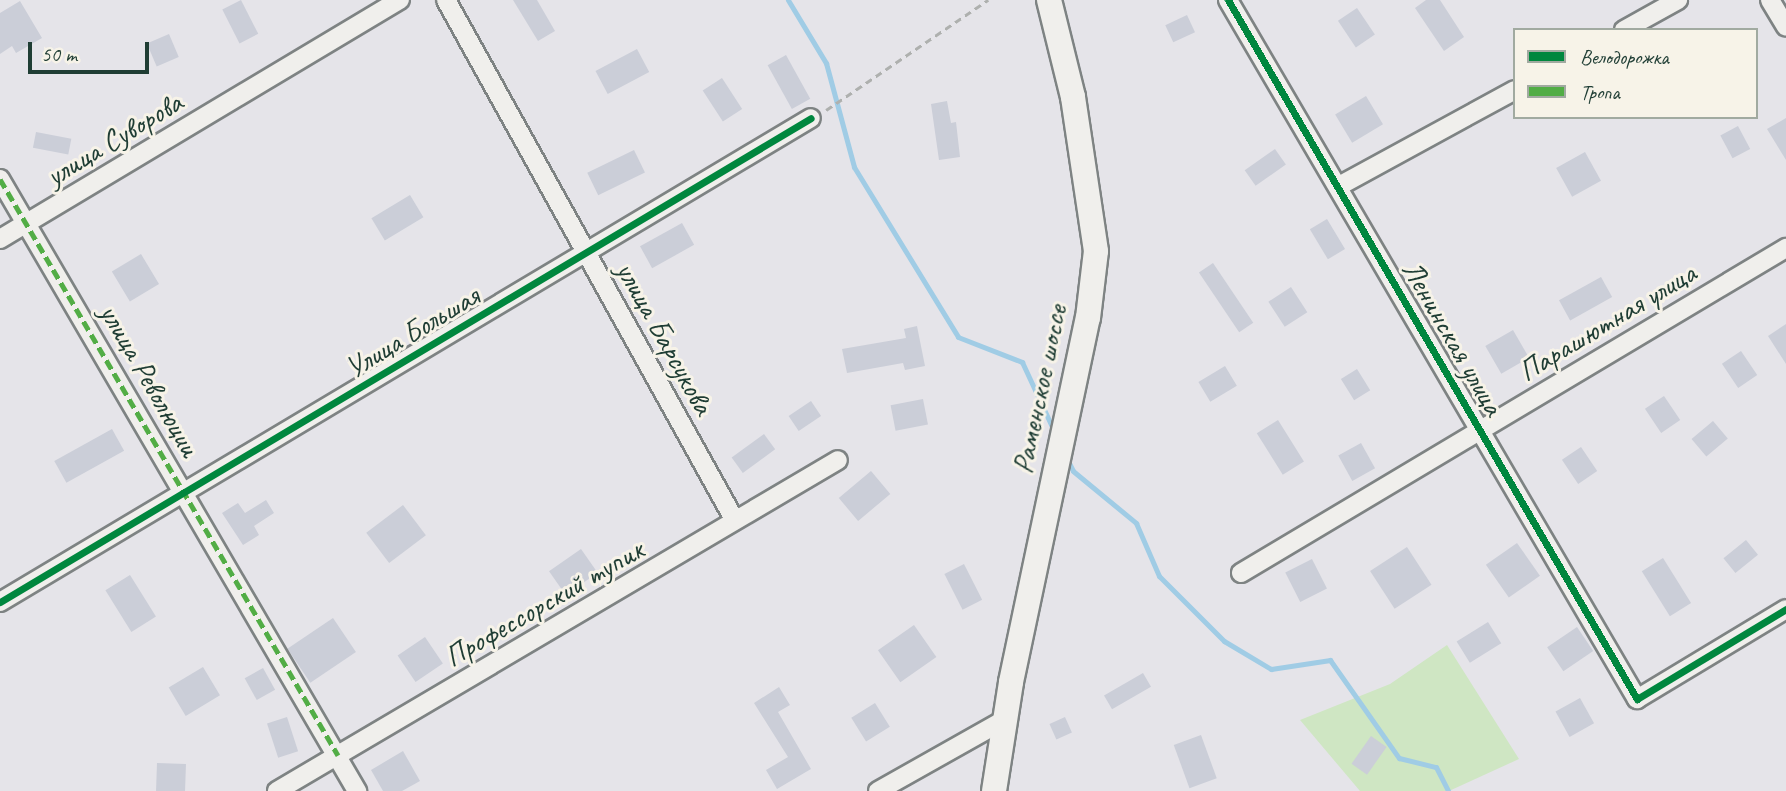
<!DOCTYPE html>
<meta charset="utf-8">
<style>
body{margin:0}
#map{position:relative;width:1786px;height:791px;overflow:hidden;background:#e5e4e9;font-family:Caveat,sans-serif}
div>[style]{position:absolute}
[style*='--x']{left:calc(var(--x)*1px);top:calc(var(--y)*1px);width:calc(var(--w)*1px);rotate:calc(var(--a)*1deg)}
.green>*{inset:0;background:#cfe6c3}
.stream>*{height:5px;margin:-2.5px;padding:0 2.5px;transform-origin:2.5px;border-radius:2.5px;background:#a0cce5}
.building>*{inset:0;background:#cbced8;transform-origin:0 0}
.path>*{height:2.5px;margin-top:-1.25px;transform-origin:0;background:repeating-linear-gradient(90deg,#aeb0ae 0 7px,transparent 0 12px)}
.roads{filter:drop-shadow(2px 0 #7e8383) drop-shadow(-2px 0 #7e8383) drop-shadow(0 2px #7e8383) drop-shadow(0 -2px #7e8383)}
.street>*{height:18px;margin:-9px;padding:0 9px;transform-origin:9px;border-radius:9px;background:#f0efec}
.secondary>*{height:24px;margin:-12px;padding:0 12px;transform-origin:12px;border-radius:12px;background:#f0efec}
.quiet>*{height:5px;margin-top:-2.5px;transform-origin:0;background:repeating-linear-gradient(90deg,#52ad45 0 10px,transparent 0 15px)}
.cycleway>*{height:7px;margin:-3.5px;padding:0 3.5px;transform-origin:3.5px;border-radius:3.5px;background:#00873e}
span{translate:-50% -50%;white-space:nowrap;text-align:center;line-height:1.15;-webkit-text-stroke:6px #f7f3e8;paint-order:stroke}
.street-label{font-size:30px;color:#1f3d34}
.legend{position:absolute;left:1513px;top:28px;width:245px;height:91px;box-sizing:border-box;background:#f7f3e8;border:2px solid #a1aaa0;margin:0;padding:9px 12px;list-style:none;font-size:21px;color:#1f3d34}
.legend li{display:flex;align-items:center;gap:14px;height:35px}
.legend b{width:35px;border:2px solid #a1aaa0}
.scale{position:absolute;left:28px;top:42px;width:121px;height:32px;box-sizing:border-box;border:4px solid #1f3d34;border-top:0;padding-left:9px;font-size:21px;line-height:24px;white-space:nowrap;color:#1f3d34;-webkit-text-stroke:5px #f7f3e8;paint-order:stroke}
</style>
<div id="map">
<div class="green">
<div style="clip-path:polygon(1447px 645px,1519px 759px,1449px 791px,1360px 791px,1300px 720px,1390px 684px)"></div>
</div>
<div class="stream">
<div style="--x:788;--y:0;--w:74;--a:58.9"></div>
<div style="--x:826;--y:63;--w:108;--a:74.9"></div>
<div style="--x:854;--y:167;--w:199;--a:58.5"></div>
<div style="--x:958;--y:337;--w:69;--a:21.3"></div>
<div style="--x:1022;--y:362;--w:76;--a:65.1"></div>
<div style="--x:1067;--y:459;--w:13;--a:63"></div>
<div style="--x:1073;--y:471;--w:82;--a:39.5"></div>
<div style="--x:1136;--y:523;--w:58;--a:66.5"></div>
<div style="--x:1159;--y:576;--w:92;--a:45"></div>
<div style="--x:1224;--y:641;--w:55;--a:30.8"></div>
<div style="--x:1271;--y:669;--w:60;--a:-8.7"></div>
<div style="--x:1330;--y:660;--w:120;--a:54.9"></div>
<div style="--x:1399;--y:758;--w:38;--a:14"></div>
<div style="--x:1436;--y:767;--w:27;--a:63"></div>
</div>
<div class="building">
<div style="left:241px;top:0;width:38px;height:21px;rotate:63deg"></div>
<div style="clip-path:polygon(513px 0,537px 0,555px 31px,538px 41px)"></div>
<div style="clip-path:polygon(1426px 0,1440px 0,1464px 37px,1444px 51px,1415px 8px)"></div>
<div style="clip-path:polygon(20px 1px,42px 38px,16px 53px,12px 46px,0 54px,0 13px)"></div>
<div style="left:1357px;top:8px;width:32px;height:23px;rotate:56deg"></div>
<div style="left:1187px;top:15px;width:19px;height:24px;rotate:65deg"></div>
<div style="left:169px;top:34px;width:25px;height:24px;rotate:67deg"></div>
<div style="left:637px;top:49px;width:26px;height:47px;rotate:62deg"></div>
<div style="left:786px;top:55px;width:50px;height:21px;rotate:61deg"></div>
<div style="left:722px;top:78px;width:37px;height:23px;rotate:57deg"></div>
<div style="left:1366px;top:96px;width:33px;height:36px;rotate:59deg"></div>
<div style="clip-path:polygon(947px 101px,951px 123px,956px 122px,960px 157px,939px 160px,931px 104px)"></div>
<div style="clip-path:polygon(1786px 118px,1786px 160px,1767px 129px)"></div>
<div style="left:1738px;top:126px;width:26px;height:20px;rotate:62deg"></div>
<div style="left:36px;top:132px;width:36px;height:16px;rotate:11deg"></div>
<div style="left:1275px;top:149px;width:19px;height:37px;rotate:55deg"></div>
<div style="left:634px;top:150px;width:25px;height:52px;rotate:64deg"></div>
<div style="left:1585px;top:152px;width:33px;height:33px;rotate:61deg"></div>
<div style="left:410px;top:195px;width:26px;height:45px;rotate:59deg"></div>
<div style="left:1327px;top:219px;width:35px;height:20px;rotate:59deg"></div>
<div style="left:682px;top:223px;width:25px;height:48px;rotate:61deg"></div>
<div style="left:141px;top:254px;width:35px;height:34px;rotate:59deg"></div>
<div style="left:1213px;top:263px;width:72px;height:17px;rotate:56deg"></div>
<div style="left:1601px;top:277px;width:23px;height:48px;rotate:61deg"></div>
<div style="left:1291px;top:287px;width:30px;height:27px;rotate:57deg"></div>
<div style="clip-path:polygon(1786px 324px,1786px 364px,1768px 336px)"></div>
<div style="clip-path:polygon(917px 326px,925px 366px,905px 370px,903px 363px,847px 373px,842px 349px,906px 338px,904px 329px)"></div>
<div style="left:1513px;top:330px;width:32px;height:32px;rotate:60deg"></div>
<div style="left:1741px;top:351px;width:29px;height:23px;rotate:56deg"></div>
<div style="left:1225px;top:366px;width:23px;height:31px;rotate:59deg"></div>
<div style="left:1357px;top:369px;width:25px;height:19px;rotate:58deg"></div>
<div style="left:1664px;top:396px;width:29px;height:23px;rotate:56deg"></div>
<div style="left:923px;top:399px;width:26px;height:33px;rotate:79deg"></div>
<div style="left:811px;top:401px;width:18px;height:27px;rotate:56deg"></div>
<div style="left:1278px;top:420px;width:49px;height:25px;rotate:58deg"></div>
<div style="left:1713px;top:421px;width:23px;height:28px;rotate:50deg"></div>
<div style="left:112px;top:429px;width:25px;height:66px;rotate:61deg"></div>
<div style="left:764px;top:434px;width:19px;height:40px;rotate:54deg"></div>
<div style="left:1361px;top:443px;width:29px;height:26px;rotate:61deg"></div>
<div style="left:1581px;top:447px;width:29px;height:23px;rotate:56deg"></div>
<div style="left:871px;top:471px;width:30px;height:42px;rotate:50deg"></div>
<div style="clip-path:polygon(266px 500px,274px 513px,254px 526px,259px 535px,243px 545px,222px 513px,238px 503px,245px 513px)"></div>
<div style="left:403px;top:505px;width:38px;height:46px;rotate:53deg"></div>
<div style="left:1746px;top:540px;width:19px;height:29px;rotate:51deg"></div>
<div style="left:1517px;top:543px;width:40px;height:38px;rotate:55deg"></div>
<div style="left:1407px;top:547px;width:45px;height:44px;rotate:57deg"></div>
<div style="left:581px;top:549px;width:29px;height:39px;rotate:55deg"></div>
<div style="left:1663px;top:558px;width:53px;height:25px;rotate:58deg"></div>
<div style="left:1312px;top:559px;width:33px;height:30px;rotate:63deg"></div>
<div style="left:964px;top:564px;width:40px;height:22px;rotate:63deg"></div>
<div style="left:130px;top:575px;width:49px;height:29px;rotate:58deg"></div>
<div style="left:333px;top:618px;width:41px;height:55px;rotate:56deg"></div>
<div style="left:1488px;top:622px;width:25px;height:37px;rotate:58deg"></div>
<div style="left:914px;top:625px;width:39px;height:44px;rotate:55deg"></div>
<div style="left:1577px;top:627px;width:29px;height:36px;rotate:56deg"></div>
<div style="left:425px;top:637px;width:32px;height:33px;rotate:56deg"></div>
<div style="left:203px;top:667px;width:33px;height:40px;rotate:59deg"></div>
<div style="left:263px;top:668px;width:25px;height:21px;rotate:61deg"></div>
<div style="left:1143px;top:673px;width:16px;height:45px;rotate:60deg"></div>
<div style="clip-path:polygon(779px 687px,790px 705px,778px 712px,811px 769px,777px 789px,766px 770px,788px 757px,754px 703px)"></div>
<div style="left:1580px;top:698px;width:29px;height:28px;rotate:61deg"></div>
<div style="left:875px;top:703px;width:28px;height:28px;rotate:58deg"></div>
<div style="left:287px;top:717px;width:36px;height:21px;rotate:72deg"></div>
<div style="left:1065px;top:717px;width:17px;height:17px;rotate:66deg"></div>
<div style="left:1201px;top:735px;width:46px;height:29px;rotate:70deg"></div>
<div style="left:1371px;top:736px;width:19px;height:34px;rotate:35deg"></div>
<div style="clip-path:polygon(403px 751px,420px 781px,402px 791px,383px 791px,371px 770px)"></div>
<div style="left:157px;top:763px;width:29px;height:28px;rotate:2deg"></div>
</div>
<div class="path">
<div style="--x:826;--y:110;--w:196;--a:-34.2"></div>
</div>
<div class="roads">
<div class="street">
<div style="--x:446;--y:0;--w:594;--a:60.97"></div>
<div style="--x:1228;--y:0;--w:810;--a:59.67"></div>
<div style="--x:1637;--y:699;--w:174;--a:-31.1"></div>
<div style="--x:1770;--y:0;--w:31;--a:59"></div>
<div style="--x:1624;--y:30;--w:62;--a:-29.1"></div>
<div style="--x:0;--y:179;--w:709;--a:59.74"></div>
<div style="--x:1339;--y:186;--w:200;--a:-28.6"></div>
<div style="--x:0;--y:239;--w:466;--a:-30.9"></div>
<div style="--x:1241;--y:573;--w:635;--a:-30.81"></div>
<div style="--x:0;--y:602;--w:944;--a:-30.83"></div>
<div style="--x:277;--y:791;--w:651;--a:-30.54"></div>
<div style="--x:878;--y:791;--w:147;--a:-29.4"></div>
</div>
<div class="secondary">
<div style="--x:994;--y:791;--w:110;--a:-81.1"></div>
<div style="--x:1011;--y:682;--w:372;--a:-78.1"></div>
<div style="--x:1088;--y:318;--w:67;--a:-83.2"></div>
<div style="--x:1096;--y:251;--w:156;--a:-98.5"></div>
<div style="--x:1073;--y:97;--w:100;--a:-103.9"></div>
</div>
</div>
<div class="quiet">
<div style="--x:0;--y:179;--w:668;--a:59.6"></div>
</div>
<div class="cycleway">
<div style="--x:1228;--y:0;--w:810;--a:59.67"></div>
<div style="--x:1637;--y:699;--w:174;--a:-31.1"></div>
<div style="--x:0;--y:602;--w:944;--a:-30.83"></div>
</div>
<div class="street-label">
<span style="left:114px;top:139px;rotate:-31deg">улица Суворова</span>
<span style="left:1607px;top:322px;rotate:-31deg">Парашютная улица</span>
<span style="left:412px;top:332px;rotate:-31deg">Улица Большая</span>
<span style="left:665px;top:338px;rotate:61deg">улица Барсукова</span>
<span style="left:1453px;top:338px;rotate:60deg">Ленинская улица</span>
<span style="left:150px;top:380px;rotate:60deg">улица Революции</span>
<span style="left:1039px;top:389px;rotate:-78deg">Раменское шоссе</span>
<span style="left:544px;top:603px;rotate:-30deg">Профессорский тупик</span>
</div>
<ul class="legend">
<li><b style="height:9px;background:#00873e"></b>Велодорожка</li>
<li><b style="height:9px;background:#52ad45"></b>Тропа</li>
</ul>
<div class="scale">50 m</div>
</div>
